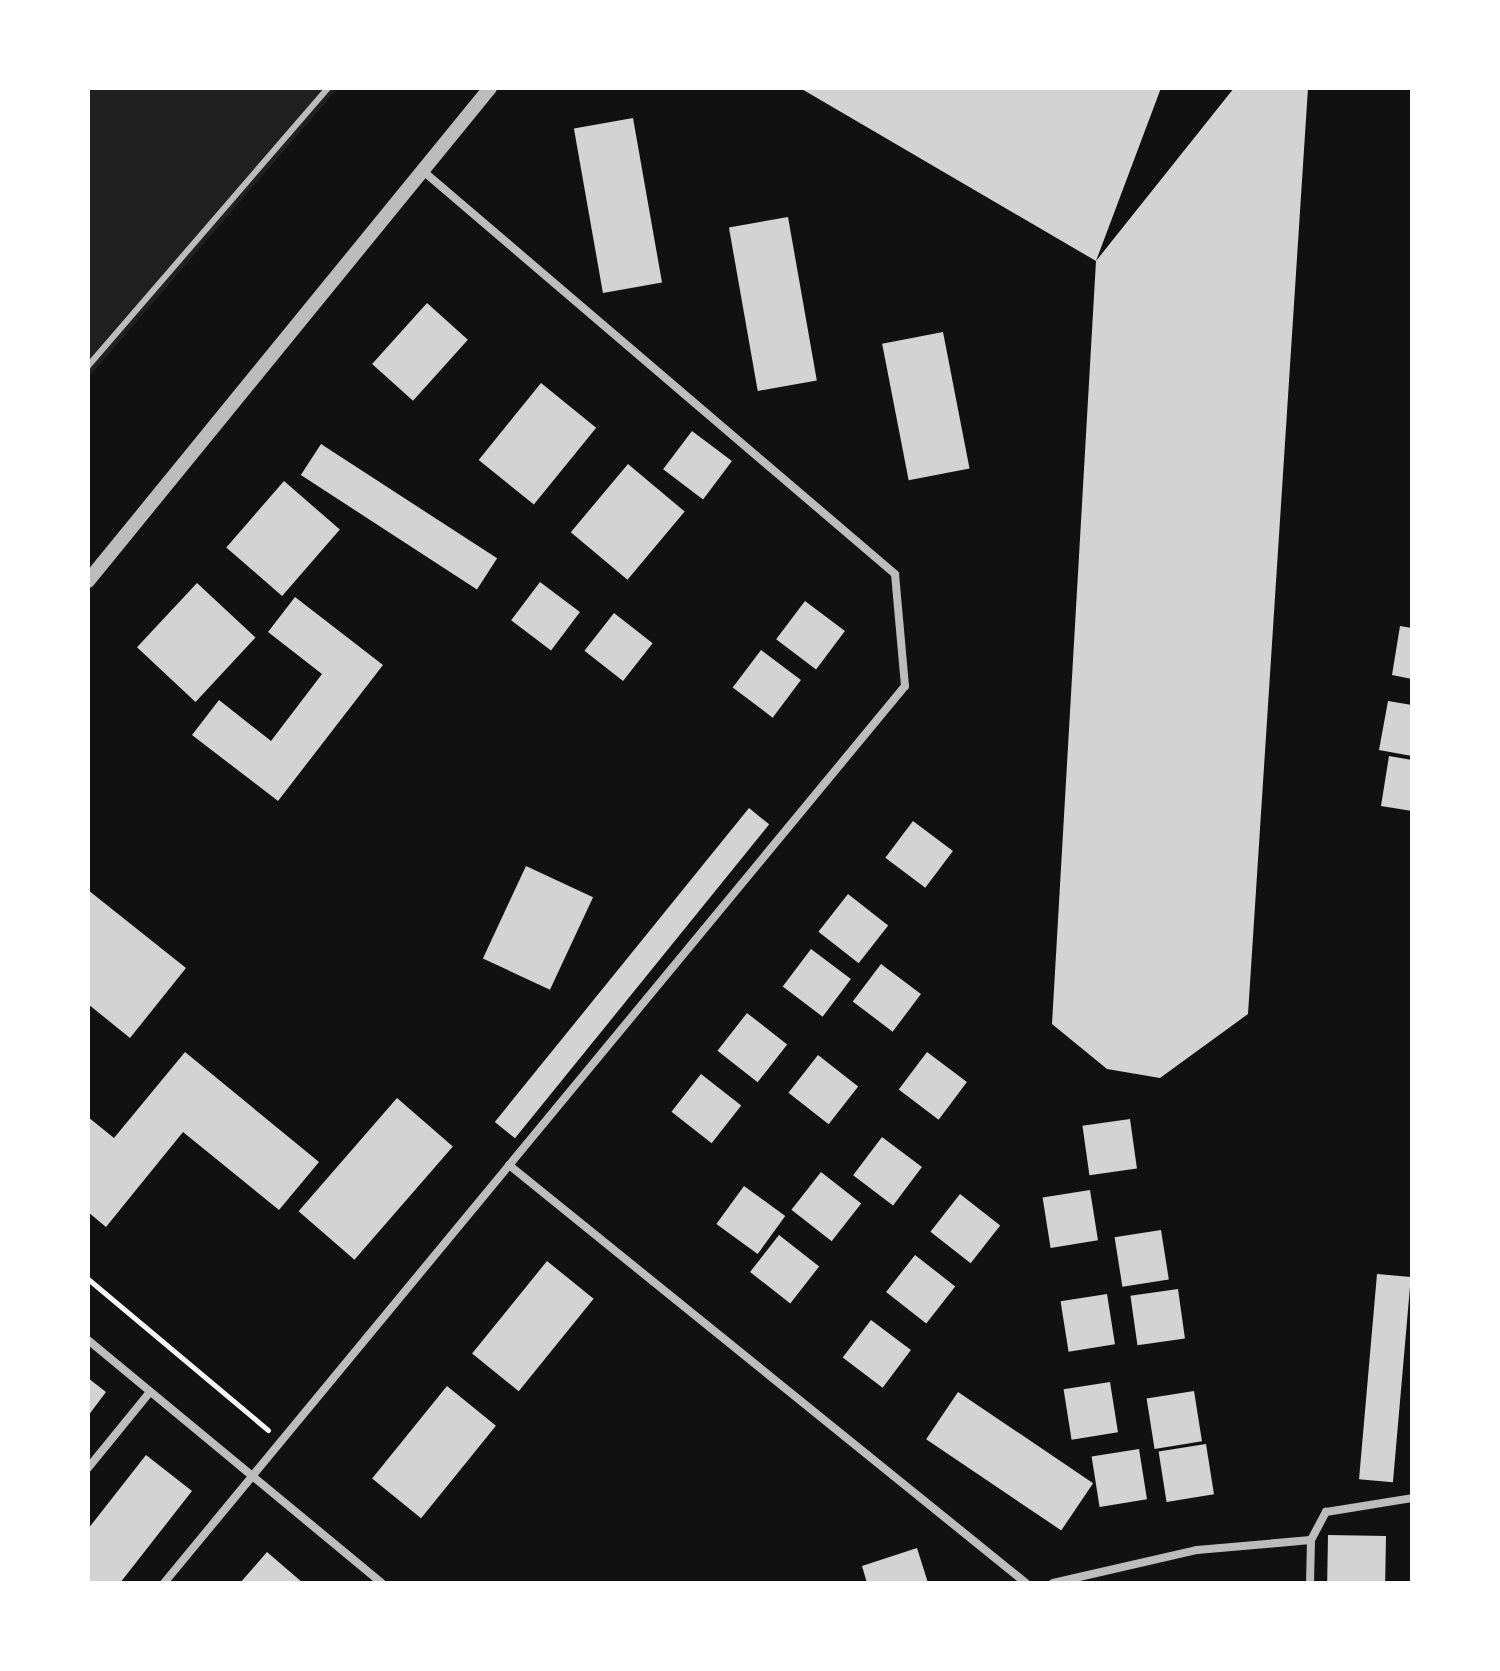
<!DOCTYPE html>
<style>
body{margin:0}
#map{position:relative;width:1500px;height:1671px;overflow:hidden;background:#111;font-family:"Libre Baskerville",serif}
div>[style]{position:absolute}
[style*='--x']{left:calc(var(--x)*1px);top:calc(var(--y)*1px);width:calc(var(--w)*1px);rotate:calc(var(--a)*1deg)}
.green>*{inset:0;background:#202020}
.building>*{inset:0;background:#d3d3d3;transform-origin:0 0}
.path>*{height:5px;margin:-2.5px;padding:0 2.5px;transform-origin:2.5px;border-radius:2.5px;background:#f5f5f5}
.service>*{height:6px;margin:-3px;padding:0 3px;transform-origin:3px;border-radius:3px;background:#bcbcbc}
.minor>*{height:8px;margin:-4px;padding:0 4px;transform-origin:4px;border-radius:4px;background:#bcbcbc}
.tertiary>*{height:14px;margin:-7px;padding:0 7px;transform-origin:7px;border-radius:7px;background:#bcbcbc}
span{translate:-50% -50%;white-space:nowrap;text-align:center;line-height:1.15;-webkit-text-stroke:6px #fff;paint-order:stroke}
.frame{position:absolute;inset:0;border:90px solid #fff;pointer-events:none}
</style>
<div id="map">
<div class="green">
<div style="clip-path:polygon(88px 88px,338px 88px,88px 378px)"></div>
</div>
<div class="building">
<div style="clip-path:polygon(800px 88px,1161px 88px,1096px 261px,1234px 88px,1308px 88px,1248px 1014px,1160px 1078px,1107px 1069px,1052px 1024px,1096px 261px)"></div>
<div style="left:633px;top:118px;width:167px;height:60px;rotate:80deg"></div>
<div style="left:788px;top:217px;width:166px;height:60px;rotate:80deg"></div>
<div style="left:427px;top:303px;width:55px;height:82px;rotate:42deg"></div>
<div style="left:943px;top:332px;width:139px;height:62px;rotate:79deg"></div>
<div style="left:541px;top:383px;width:71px;height:99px;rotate:39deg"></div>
<div style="left:692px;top:431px;width:50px;height:48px;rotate:37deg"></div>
<div style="left:321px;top:444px;width:210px;height:37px;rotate:33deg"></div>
<div style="left:628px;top:464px;width:74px;height:89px;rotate:40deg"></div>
<div style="left:284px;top:481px;width:74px;height:88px;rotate:41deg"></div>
<div style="left:540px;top:582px;width:50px;height:48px;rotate:37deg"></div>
<div style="left:197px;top:583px;width:80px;height:88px;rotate:43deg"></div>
<div style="clip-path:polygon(295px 597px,383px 665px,278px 801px,192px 735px,219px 700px,271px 741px,322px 674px,268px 632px)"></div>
<div style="left:805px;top:601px;width:50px;height:48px;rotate:37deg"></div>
<div style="left:614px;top:613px;width:49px;height:48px;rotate:38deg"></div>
<div style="clip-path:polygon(1400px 626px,1412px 628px,1412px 679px,1392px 675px)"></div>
<div style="left:761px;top:650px;width:50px;height:47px;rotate:37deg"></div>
<div style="clip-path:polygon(1388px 701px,1412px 705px,1412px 756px,1379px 750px)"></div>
<div style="clip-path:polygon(1389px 756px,1412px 760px,1412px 811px,1381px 806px)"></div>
<div style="left:749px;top:808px;width:26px;height:404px;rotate:39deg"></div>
<div style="left:913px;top:821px;width:50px;height:46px;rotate:37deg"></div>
<div style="left:526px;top:866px;width:74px;height:102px;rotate:25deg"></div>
<div style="clip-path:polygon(88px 890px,186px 968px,130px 1038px,88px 1004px)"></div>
<div style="left:848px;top:894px;width:51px;height:48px;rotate:38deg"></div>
<div style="left:811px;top:949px;width:50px;height:47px;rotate:37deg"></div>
<div style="left:881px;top:964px;width:50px;height:47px;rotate:37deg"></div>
<div style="left:747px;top:1013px;width:51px;height:48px;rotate:38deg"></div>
<div style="clip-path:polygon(185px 1052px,319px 1162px,279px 1210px,183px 1132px,106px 1227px,88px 1212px,88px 1117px,114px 1138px)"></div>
<div style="left:927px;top:1052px;width:50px;height:47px;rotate:37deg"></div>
<div style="left:818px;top:1055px;width:51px;height:48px;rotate:38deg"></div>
<div style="left:701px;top:1074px;width:51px;height:48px;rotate:38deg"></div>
<div style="left:397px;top:1098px;width:74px;height:150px;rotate:41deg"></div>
<div style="left:1130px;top:1119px;width:50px;height:48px;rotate:82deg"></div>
<div style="left:882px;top:1137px;width:50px;height:48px;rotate:37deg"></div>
<div style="left:821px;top:1172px;width:51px;height:48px;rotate:38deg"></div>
<div style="left:744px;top:1186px;width:51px;height:47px;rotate:36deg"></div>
<div style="left:1090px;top:1190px;width:51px;height:48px;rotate:81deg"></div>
<div style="left:960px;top:1194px;width:51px;height:48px;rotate:38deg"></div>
<div style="left:1161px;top:1230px;width:50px;height:47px;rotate:81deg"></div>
<div style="left:779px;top:1235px;width:51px;height:47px;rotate:38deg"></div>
<div style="left:915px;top:1255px;width:51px;height:47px;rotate:38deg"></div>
<div style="left:547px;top:1261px;width:60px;height:119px;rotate:39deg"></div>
<div style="left:1377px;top:1274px;width:34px;height:206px;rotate:5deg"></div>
<div style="left:1178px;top:1289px;width:50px;height:48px;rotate:82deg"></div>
<div style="left:1107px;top:1294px;width:51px;height:47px;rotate:81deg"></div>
<div style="left:871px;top:1320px;width:50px;height:47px;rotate:37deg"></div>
<div style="clip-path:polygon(88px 1378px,106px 1392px,88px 1416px)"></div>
<div style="left:1110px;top:1382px;width:51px;height:47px;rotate:81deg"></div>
<div style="left:447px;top:1386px;width:63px;height:119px;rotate:39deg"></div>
<div style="left:1194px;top:1391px;width:51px;height:48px;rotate:81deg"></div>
<div style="left:958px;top:1392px;width:163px;height:57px;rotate:34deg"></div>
<div style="left:1206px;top:1444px;width:51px;height:48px;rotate:81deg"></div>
<div style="left:1139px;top:1449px;width:51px;height:48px;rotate:81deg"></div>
<div style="clip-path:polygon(146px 1455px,192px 1491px,120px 1583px,88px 1583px,88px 1529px)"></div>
<div style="left:1328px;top:1535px;width:58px;height:48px;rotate:1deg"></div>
<div style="clip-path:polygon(917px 1548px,928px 1583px,867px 1583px,862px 1566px)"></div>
<div style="clip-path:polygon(267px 1552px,303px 1583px,240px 1583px)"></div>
</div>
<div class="path">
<div style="--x:88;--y:1279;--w:235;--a:40"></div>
</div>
<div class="service">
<div style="--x:88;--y:366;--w:367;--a:-49.2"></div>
</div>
<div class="minor">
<div style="--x:509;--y:1165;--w:665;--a:38.96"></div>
<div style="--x:88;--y:1340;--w:381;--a:39.6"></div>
<div style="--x:88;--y:1468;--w:98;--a:-50.8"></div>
<div style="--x:1311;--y:1540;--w:32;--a:-62"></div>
<div style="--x:1326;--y:1512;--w:87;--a:-9.2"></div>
<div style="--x:164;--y:1583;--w:1163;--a:-50.44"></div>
<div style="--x:905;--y:686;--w:112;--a:-95.1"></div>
<div style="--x:895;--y:574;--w:621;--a:-139.51"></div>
<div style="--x:1053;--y:1583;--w:148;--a:-12.9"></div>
<div style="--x:1197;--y:1550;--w:114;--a:-5"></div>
<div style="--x:1311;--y:1540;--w:43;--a:91.3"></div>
</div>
<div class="tertiary">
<div style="--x:88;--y:581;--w:636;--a:-50.81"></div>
</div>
<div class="frame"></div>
</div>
